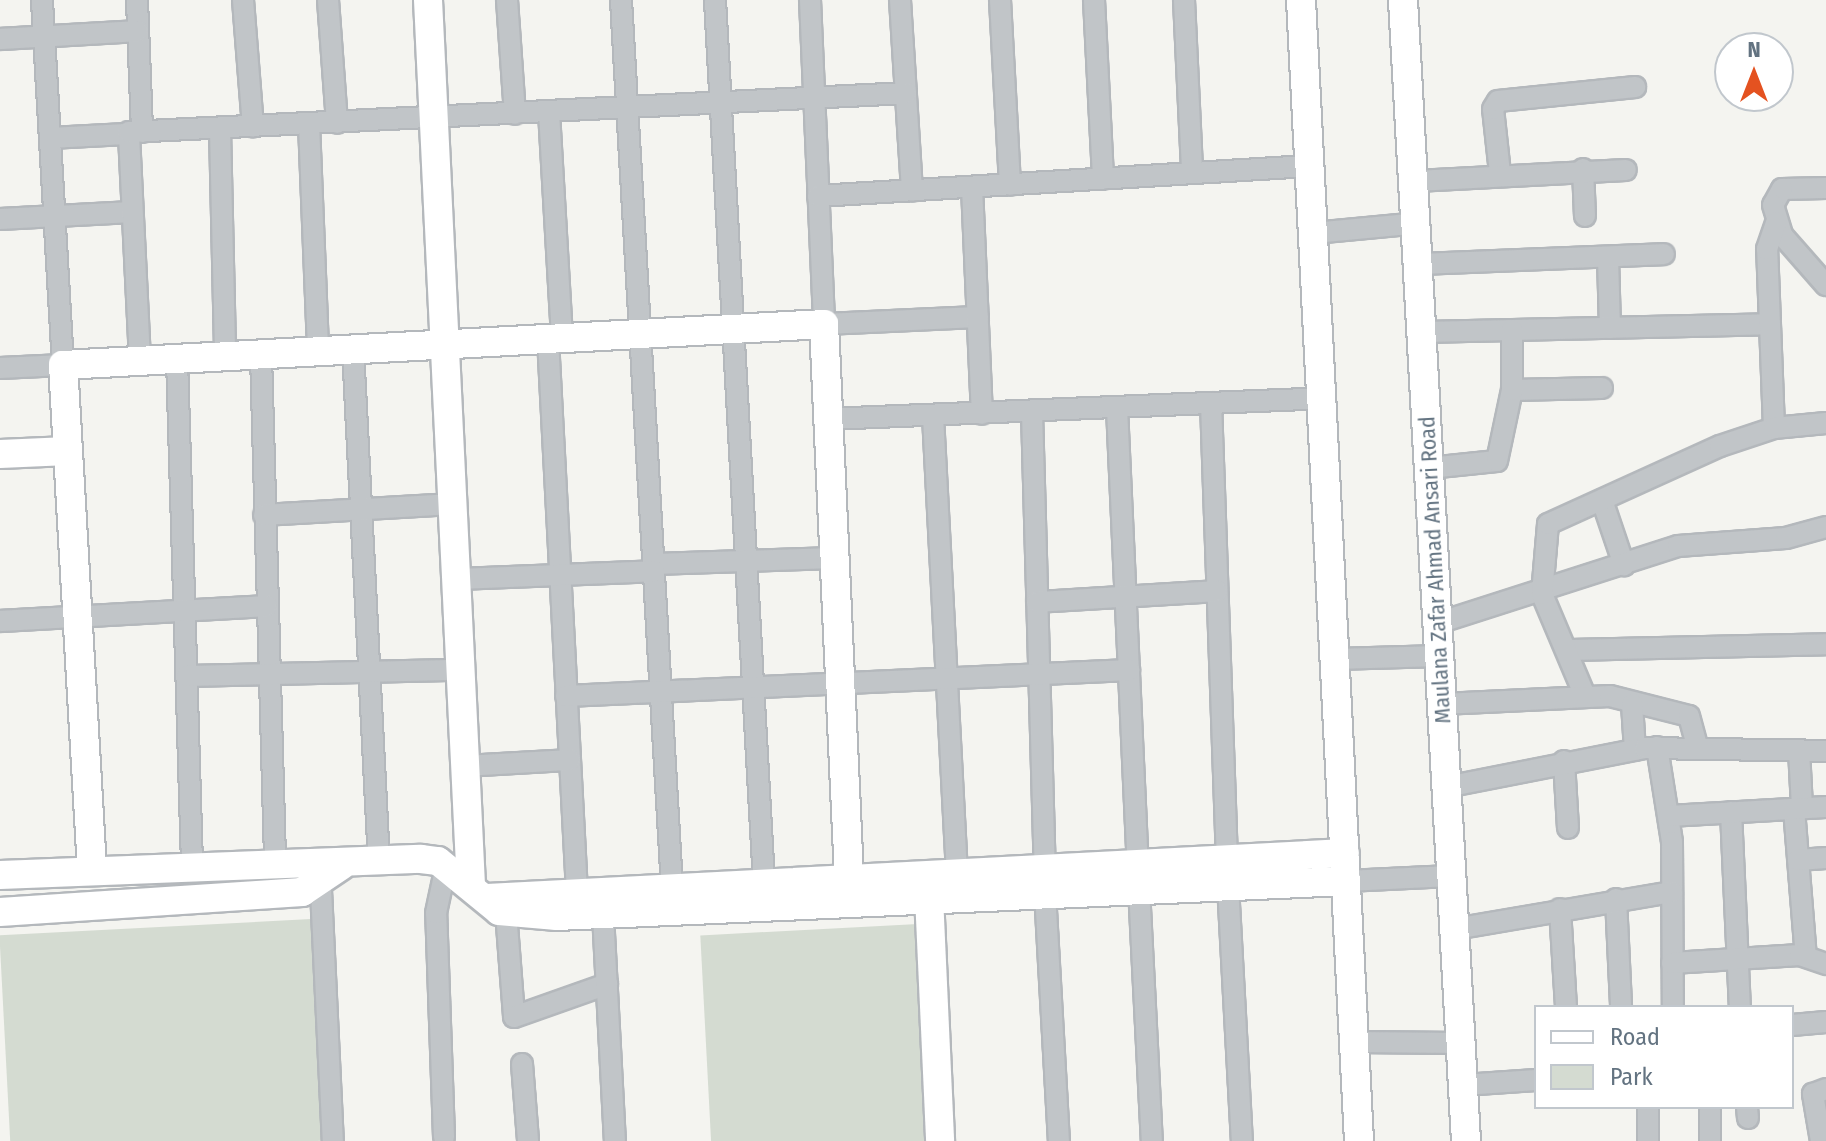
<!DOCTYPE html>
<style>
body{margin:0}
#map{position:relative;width:1826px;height:1141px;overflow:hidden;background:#f4f4f0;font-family:"Fira Sans Condensed",sans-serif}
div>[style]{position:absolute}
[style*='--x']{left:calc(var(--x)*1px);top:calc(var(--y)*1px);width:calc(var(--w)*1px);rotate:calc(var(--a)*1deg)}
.green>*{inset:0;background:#d4dbd1;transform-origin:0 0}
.roads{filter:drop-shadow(2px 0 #b4b8bc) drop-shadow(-2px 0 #b4b8bc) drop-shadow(0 2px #b4b8bc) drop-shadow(0 -2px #b4b8bc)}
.street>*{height:20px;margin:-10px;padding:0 10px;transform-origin:10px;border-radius:10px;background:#c1c5c8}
.secondary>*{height:28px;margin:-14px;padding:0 14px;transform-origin:14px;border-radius:14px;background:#fff}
span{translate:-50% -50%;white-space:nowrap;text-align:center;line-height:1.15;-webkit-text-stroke:8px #fff;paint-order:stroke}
.street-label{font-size:22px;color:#637381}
.legend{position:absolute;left:1534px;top:1005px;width:260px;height:104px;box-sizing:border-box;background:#fff;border:2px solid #c1c7cd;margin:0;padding:10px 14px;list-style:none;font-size:24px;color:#637381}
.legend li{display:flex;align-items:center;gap:16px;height:40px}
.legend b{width:40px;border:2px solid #c1c7cd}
.north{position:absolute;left:1714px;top:32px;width:80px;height:80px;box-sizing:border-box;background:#fff;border:2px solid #c1c7cd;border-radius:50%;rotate:0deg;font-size:22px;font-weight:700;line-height:32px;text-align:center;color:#637381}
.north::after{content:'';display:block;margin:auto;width:28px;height:36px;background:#e45220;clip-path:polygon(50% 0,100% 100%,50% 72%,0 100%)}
</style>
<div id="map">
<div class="green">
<div style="left:311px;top:919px;width:222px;height:312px;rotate:87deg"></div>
<div style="left:918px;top:924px;width:217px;height:218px;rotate:87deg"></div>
</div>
<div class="roads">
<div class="street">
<div style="--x:137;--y:0;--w:132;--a:87.8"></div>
<div style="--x:243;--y:0;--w:127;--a:85.5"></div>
<div style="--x:328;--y:0;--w:123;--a:85.8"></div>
<div style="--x:507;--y:0;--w:114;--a:86"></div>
<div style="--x:621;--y:0;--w:889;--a:86.71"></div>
<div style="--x:715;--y:0;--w:882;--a:86.82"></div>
<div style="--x:810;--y:0;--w:324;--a:87.5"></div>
<div style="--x:824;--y:324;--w:154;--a:-2.6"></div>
<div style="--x:900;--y:0;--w:191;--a:86.4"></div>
<div style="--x:1000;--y:0;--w:185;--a:86.9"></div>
<div style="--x:1094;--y:0;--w:179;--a:87.1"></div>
<div style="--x:1184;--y:0;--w:172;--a:87.3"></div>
<div style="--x:0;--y:39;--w:138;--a:-3.3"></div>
<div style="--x:549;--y:112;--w:227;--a:86.7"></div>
<div style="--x:309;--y:124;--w:227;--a:87.7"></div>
<div style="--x:220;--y:129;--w:227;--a:88.7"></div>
<div style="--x:50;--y:138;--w:76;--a:-3"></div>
<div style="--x:1583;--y:169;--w:47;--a:87.6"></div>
<div style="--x:1500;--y:173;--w:64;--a:-96.2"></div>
<div style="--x:1493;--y:109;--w:9;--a:-58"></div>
<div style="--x:1498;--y:101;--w:138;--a:-5.8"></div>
<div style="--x:1416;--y:181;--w:210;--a:-3"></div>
<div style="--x:972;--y:187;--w:227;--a:87.5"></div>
<div style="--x:1826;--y:188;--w:44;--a:178.7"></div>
<div style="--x:1782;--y:189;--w:18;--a:119"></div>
<div style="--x:1773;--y:205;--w:31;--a:73"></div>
<div style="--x:1782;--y:235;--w:67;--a:48.7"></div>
<div style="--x:818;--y:196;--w:493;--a:-3.5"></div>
<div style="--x:0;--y:219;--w:132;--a:-3"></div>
<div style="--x:1313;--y:233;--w:105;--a:-5.4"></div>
<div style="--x:1608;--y:257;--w:71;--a:88.4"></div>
<div style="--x:1418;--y:264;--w:246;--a:-2.3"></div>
<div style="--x:1422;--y:332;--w:348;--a:-1.3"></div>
<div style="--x:548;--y:339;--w:554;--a:87"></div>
<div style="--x:353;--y:349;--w:514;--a:87.1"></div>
<div style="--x:261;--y:354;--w:505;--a:88.41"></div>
<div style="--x:177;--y:359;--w:506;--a:88.3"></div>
<div style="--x:140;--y:360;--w:228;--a:-92.8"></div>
<div style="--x:129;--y:132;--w:778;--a:-2.87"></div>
<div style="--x:0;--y:368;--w:63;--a:-2.7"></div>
<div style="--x:63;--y:365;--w:366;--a:-93.3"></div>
<div style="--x:1512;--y:390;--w:90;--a:-1.3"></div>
<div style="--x:1211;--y:403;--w:456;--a:88"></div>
<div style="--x:1117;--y:408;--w:457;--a:87.4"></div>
<div style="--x:1032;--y:412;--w:457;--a:88.4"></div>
<div style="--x:933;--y:416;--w:472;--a:87"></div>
<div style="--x:828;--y:419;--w:493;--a:-2.4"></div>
<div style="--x:1774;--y:428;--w:179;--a:-92.2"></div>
<div style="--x:1767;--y:249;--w:28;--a:-71"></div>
<div style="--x:1429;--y:468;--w:68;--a:-5.9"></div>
<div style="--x:1497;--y:461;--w:73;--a:-78.1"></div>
<div style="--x:1512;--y:390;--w:60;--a:-90"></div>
<div style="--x:1602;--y:500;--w:69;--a:71.3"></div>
<div style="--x:264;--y:515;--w:188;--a:-3.3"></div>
<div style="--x:654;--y:564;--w:180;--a:-1.9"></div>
<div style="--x:458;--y:579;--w:196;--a:-2.3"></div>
<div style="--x:1037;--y:602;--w:180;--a:-3.5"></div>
<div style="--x:0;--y:621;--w:267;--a:-3.2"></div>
<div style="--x:1438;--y:623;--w:252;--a:-17.8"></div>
<div style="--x:1678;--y:546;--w:108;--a:-4.2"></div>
<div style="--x:1786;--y:538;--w:41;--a:-15.4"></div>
<div style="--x:1570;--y:650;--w:256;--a:-1.3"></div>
<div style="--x:1335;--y:659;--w:105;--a:-1.6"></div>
<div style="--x:187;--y:676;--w:273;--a:-1.3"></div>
<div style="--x:566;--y:696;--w:564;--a:-2.64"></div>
<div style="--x:1585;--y:696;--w:111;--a:-112.9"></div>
<div style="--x:1542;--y:594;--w:70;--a:-85.1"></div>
<div style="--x:1548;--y:524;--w:189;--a:-24.4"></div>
<div style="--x:1720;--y:446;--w:57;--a:-18.4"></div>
<div style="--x:1774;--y:428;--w:52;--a:-5.5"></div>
<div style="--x:1442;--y:704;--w:168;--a:-2.7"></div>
<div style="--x:1610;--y:696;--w:81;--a:14.2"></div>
<div style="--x:1689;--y:716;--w:31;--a:75"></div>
<div style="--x:1632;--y:704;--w:46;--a:86.3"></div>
<div style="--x:1657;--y:747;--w:96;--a:81"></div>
<div style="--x:1672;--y:842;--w:165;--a:89.7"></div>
<div style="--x:1799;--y:750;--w:58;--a:87"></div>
<div style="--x:1564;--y:761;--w:67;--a:86.6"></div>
<div style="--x:465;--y:766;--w:105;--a:-3.3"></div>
<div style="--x:1446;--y:787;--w:203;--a:-11.1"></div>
<div style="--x:1645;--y:748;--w:181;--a:0.9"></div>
<div style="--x:1794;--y:809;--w:148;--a:85.4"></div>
<div style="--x:1731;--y:812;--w:195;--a:87.4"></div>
<div style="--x:1669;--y:816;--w:157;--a:-3.3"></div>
<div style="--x:1798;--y:860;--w:28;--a:-4"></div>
<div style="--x:320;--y:869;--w:272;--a:87.3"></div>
<div style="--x:1346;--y:881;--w:105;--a:-2.7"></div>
<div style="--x:1228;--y:885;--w:256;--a:86.9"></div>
<div style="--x:1139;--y:888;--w:253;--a:87.1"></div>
<div style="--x:1045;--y:892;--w:249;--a:86.8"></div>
<div style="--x:1616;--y:899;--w:108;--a:87.3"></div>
<div style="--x:1560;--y:909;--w:98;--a:86.5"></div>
<div style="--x:506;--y:912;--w:105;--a:85.6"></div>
<div style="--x:514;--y:1017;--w:99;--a:-19.5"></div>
<div style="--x:603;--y:914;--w:227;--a:87"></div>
<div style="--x:1455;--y:929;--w:220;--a:-9.7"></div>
<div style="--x:1672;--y:963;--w:128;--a:-3.6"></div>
<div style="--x:1800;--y:955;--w:28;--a:19"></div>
<div style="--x:1792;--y:1025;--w:34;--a:-5"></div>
<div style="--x:1354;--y:1042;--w:107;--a:0.5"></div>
<div style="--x:522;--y:1064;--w:77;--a:85.5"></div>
<div style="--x:1463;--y:1085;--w:73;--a:-3.9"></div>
<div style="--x:1747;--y:1107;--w:11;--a:85"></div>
<div style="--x:1710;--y:1110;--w:31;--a:90"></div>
<div style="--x:444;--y:1137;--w:224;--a:-92"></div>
<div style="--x:436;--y:913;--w:48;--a:-78"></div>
<div style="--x:1648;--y:1141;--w:34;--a:-90"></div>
<div style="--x:1821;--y:1141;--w:48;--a:-99.7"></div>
<div style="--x:1813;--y:1094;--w:14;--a:-21"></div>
</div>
<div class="secondary">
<div style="--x:428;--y:0;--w:888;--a:87.22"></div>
<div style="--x:1301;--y:0;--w:1142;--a:87.09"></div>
<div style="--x:1403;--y:0;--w:1143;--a:86.84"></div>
<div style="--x:0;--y:454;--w:68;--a:-2.5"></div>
<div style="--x:92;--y:869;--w:505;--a:-93.29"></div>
<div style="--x:63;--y:365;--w:762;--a:-3.08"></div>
<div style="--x:824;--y:324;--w:553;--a:87.41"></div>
<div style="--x:0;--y:875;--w:421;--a:-2.2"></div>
<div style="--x:421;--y:859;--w:17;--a:7"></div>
<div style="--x:438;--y:861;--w:79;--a:39.3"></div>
<div style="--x:499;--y:911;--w:58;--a:4.9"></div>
<div style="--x:557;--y:916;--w:790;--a:-2.54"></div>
<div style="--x:929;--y:896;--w:245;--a:87.4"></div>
<div style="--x:487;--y:898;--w:859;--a:-3"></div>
<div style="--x:0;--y:912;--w:303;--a:-3.8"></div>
<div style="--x:302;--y:892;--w:47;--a:-33.7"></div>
</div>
</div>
<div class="street-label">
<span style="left:1435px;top:570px;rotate:-93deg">Maulana Zafar Ahmad Ansari Road</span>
</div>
<ul class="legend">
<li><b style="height:10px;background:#fff"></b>Road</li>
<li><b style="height:22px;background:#d4dbd1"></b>Park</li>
</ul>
<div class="north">N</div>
</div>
